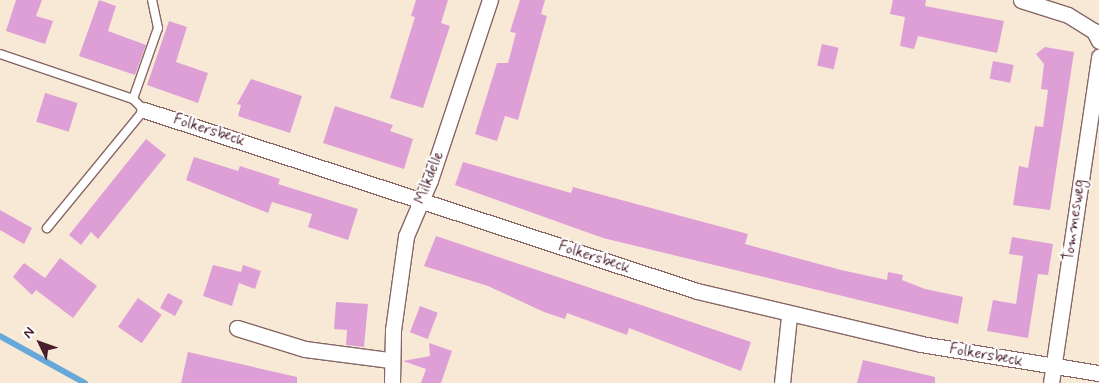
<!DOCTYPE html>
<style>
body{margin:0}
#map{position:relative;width:1099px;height:383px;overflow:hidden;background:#f7e9d5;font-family:Mynerve,sans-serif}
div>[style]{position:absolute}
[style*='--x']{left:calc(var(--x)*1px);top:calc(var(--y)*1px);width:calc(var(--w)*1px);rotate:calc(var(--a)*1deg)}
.stream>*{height:5.5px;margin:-2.75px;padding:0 2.75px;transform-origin:2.75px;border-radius:2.75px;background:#67a8db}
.building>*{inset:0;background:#de9fd7;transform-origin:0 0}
.roads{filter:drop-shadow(1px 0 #876666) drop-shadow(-1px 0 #876666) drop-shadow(0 1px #876666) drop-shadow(0 -1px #876666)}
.lane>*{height:8px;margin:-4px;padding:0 4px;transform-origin:4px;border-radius:4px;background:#fff}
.street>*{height:15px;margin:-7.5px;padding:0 7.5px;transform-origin:7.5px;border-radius:7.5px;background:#fff}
span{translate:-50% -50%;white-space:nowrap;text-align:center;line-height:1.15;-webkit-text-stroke:4px #fff;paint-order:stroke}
.street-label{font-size:15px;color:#4a1f2b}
.north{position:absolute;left:15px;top:318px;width:50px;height:50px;-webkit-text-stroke:4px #fff;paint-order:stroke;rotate:312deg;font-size:14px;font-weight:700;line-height:20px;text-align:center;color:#4a1f2b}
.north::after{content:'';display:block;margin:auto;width:18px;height:22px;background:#4a1f2b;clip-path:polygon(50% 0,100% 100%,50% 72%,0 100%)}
</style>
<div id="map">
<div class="stream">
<div style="--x:0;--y:336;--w:97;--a:28.9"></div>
</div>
<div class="building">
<div style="clip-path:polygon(16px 0,42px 0,36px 16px,53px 21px,45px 44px,6px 31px)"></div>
<div style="clip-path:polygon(99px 0,116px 6px,108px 31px,146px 45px,135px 75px,79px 56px)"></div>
<div style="clip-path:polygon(416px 0,448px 0,441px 23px,450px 26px,423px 108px,390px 98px,415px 17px,411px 16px)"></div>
<div style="clip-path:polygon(520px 0,545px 0,541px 14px,547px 16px,518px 120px,505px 116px,497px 141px,475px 134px,497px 63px,508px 63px,516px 33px,510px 32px)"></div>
<div style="clip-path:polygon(893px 0,926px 0,925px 6px,1004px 21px,997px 53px,918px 36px,914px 49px,900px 46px,905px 17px,890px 14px)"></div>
<div style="clip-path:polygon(169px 21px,187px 27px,176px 62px,208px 73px,198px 103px,147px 85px)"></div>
<div style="left:822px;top:44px;width:17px;height:22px;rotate:13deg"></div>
<div style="clip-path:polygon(1045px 47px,1074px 52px,1050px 210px,1013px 205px,1019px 166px,1028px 168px,1035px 126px,1043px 127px,1048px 90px,1041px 89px,1044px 64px,1036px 54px)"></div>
<div style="left:993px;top:61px;width:21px;height:18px;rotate:11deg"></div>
<div style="clip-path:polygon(251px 79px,302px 96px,290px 133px,238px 116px,241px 105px,237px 104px)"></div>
<div style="left:45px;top:93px;width:34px;height:30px;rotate:17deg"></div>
<div style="clip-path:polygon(335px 106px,393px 125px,390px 131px,413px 139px,404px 169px,323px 143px)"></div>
<div style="clip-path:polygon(146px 139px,166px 155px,98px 239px,91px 232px,81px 245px,69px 235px)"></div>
<div style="clip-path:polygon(194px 157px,238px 171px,240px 166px,280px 179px,278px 184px,358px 209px,348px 240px,308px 227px,312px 214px,272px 202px,268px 213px,186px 180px)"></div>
<div style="clip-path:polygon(463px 162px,571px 193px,573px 187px,748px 234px,745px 244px,841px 270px,887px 280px,888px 272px,903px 275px,902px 280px,925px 289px,963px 297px,958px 324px,603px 238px,455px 185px)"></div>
<div style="clip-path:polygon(0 210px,32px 228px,24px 244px,0 230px)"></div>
<div style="clip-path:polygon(436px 236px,751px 342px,741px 371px,629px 328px,627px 335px,567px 313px,565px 319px,544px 312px,488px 286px,424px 266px)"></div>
<div style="clip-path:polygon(1012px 237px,1053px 244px,1048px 275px,1038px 274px,1028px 338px,987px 331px,993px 300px,1016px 304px,1023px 256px,1009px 254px)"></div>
<div style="clip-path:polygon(60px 258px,97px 286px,73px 318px,36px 290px,32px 295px,13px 277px,24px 263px,45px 278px)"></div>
<div style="clip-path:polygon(213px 265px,241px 272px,243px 265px,261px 271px,255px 289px,239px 283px,232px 306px,203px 296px)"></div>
<div style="left:168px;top:293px;width:17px;height:17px;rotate:28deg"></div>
<div style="left:138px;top:298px;width:29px;height:35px;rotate:35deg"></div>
<div style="clip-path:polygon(336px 302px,368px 304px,364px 347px,346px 345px,347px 330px,334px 329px)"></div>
<div style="left:420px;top:306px;width:19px;height:28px;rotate:21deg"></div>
<div style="clip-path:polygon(429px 343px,452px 351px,441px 383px,421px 383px,426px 369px,403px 361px,430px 356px)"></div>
<div style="clip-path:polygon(188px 352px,297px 377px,297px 383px,181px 383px)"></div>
<div style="clip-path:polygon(863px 360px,935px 377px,935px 383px,857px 383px)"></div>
</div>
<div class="roads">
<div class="lane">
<div style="--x:0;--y:54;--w:140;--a:18.7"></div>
<div style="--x:133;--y:99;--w:16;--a:45"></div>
<div style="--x:144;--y:110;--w:153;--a:129.4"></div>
<div style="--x:133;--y:99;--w:75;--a:-70.6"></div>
<div style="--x:158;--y:28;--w:29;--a:-102"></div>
</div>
<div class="street">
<div style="--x:1021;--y:0;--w:49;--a:17.7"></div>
<div style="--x:1068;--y:15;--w:31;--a:32"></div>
<div style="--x:1094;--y:31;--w:11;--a:63"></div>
<div style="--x:144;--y:110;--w:582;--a:18.12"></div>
<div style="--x:697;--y:291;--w:230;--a:13.3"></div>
<div style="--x:921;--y:344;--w:180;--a:9.3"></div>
<div style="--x:237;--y:328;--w:71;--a:17.2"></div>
<div style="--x:305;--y:349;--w:86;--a:7.4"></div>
<div style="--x:392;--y:383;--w:53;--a:-88.9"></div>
<div style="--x:393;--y:330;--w:95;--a:-82.1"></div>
<div style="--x:406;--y:236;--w:61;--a:-66.8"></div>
<div style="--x:430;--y:180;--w:190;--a:-71.6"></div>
<div style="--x:782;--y:383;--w:67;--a:-84"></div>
<div style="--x:1051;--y:383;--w:330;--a:-81.6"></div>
</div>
</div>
<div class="street-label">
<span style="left:209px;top:131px;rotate:18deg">Folkersbeck</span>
<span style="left:430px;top:178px;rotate:-69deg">Milkdelle</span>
<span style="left:1075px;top:220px;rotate:-82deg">Tommesweg</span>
<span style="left:594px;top:258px;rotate:18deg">Folkersbeck</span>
<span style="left:986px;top:356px;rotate:10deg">Folkersbeck</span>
</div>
<div class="north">N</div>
</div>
